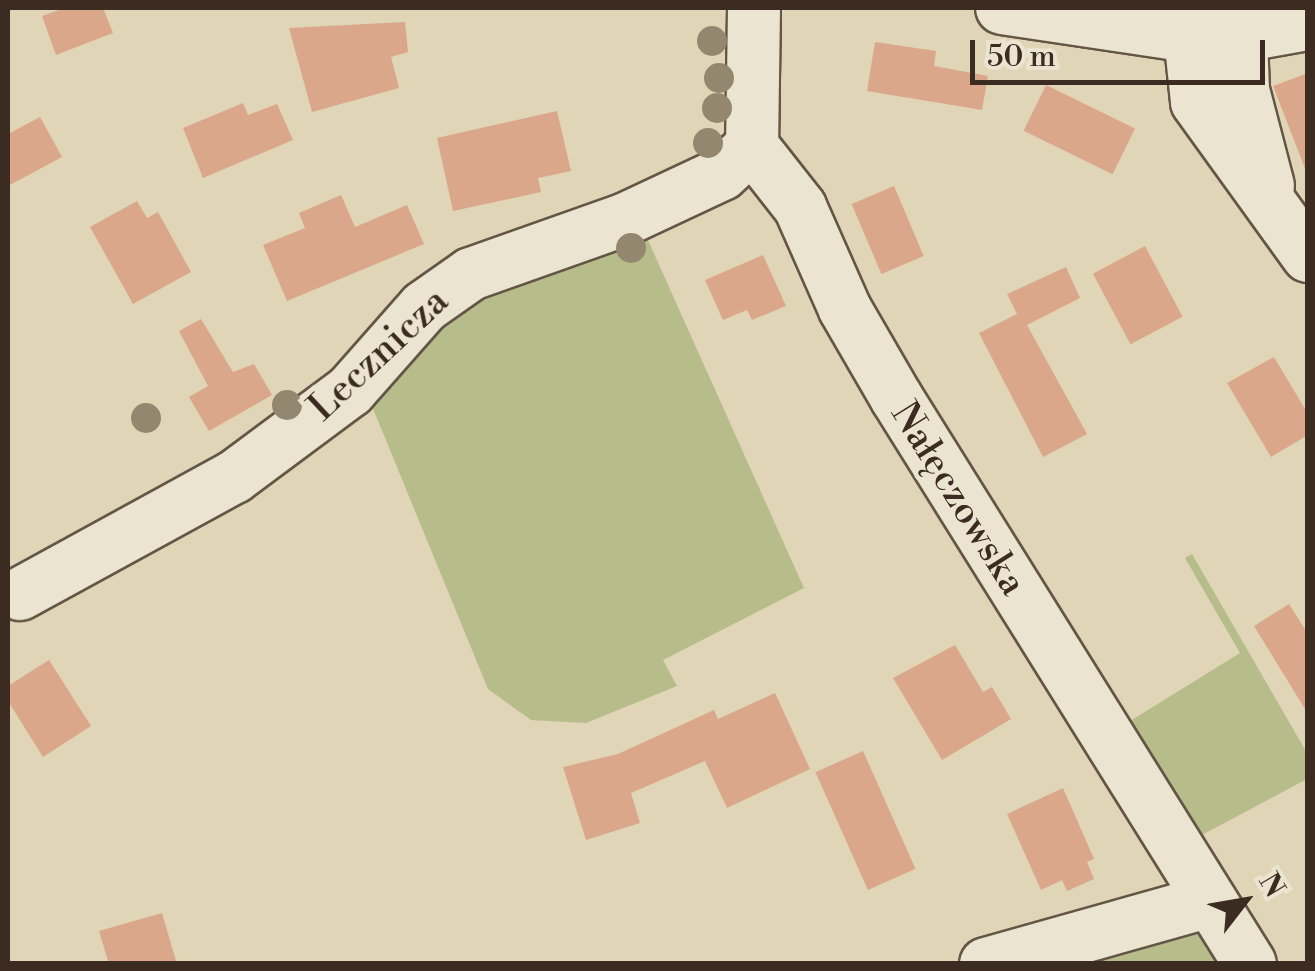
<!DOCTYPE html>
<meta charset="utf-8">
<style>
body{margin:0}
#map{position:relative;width:1315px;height:971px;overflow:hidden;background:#e0d5b7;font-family:"Libre Bodoni",serif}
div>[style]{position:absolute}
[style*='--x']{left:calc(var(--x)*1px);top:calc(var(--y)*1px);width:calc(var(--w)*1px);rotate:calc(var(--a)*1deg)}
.green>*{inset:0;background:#b7bc8b}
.building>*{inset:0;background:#daa78a;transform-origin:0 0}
.roads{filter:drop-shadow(2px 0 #645646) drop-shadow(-2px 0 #645646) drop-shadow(0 2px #645646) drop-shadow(0 -2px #645646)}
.minor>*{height:52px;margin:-26px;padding:0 26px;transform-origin:26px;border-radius:26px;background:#ebe4d0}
.trees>*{width:30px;height:30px;margin:-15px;border-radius:50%;background:#938770}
span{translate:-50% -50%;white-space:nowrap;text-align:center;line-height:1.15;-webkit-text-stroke:9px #ebe4d0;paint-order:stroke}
.street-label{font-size:38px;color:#3b2b21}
.frame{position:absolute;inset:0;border:10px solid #3b2b21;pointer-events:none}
.north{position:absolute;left:1195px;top:851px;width:100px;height:100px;-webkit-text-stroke:8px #ebe4d0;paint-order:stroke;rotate:59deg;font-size:28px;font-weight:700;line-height:40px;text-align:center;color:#3b2b21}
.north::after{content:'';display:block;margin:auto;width:35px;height:45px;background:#3b2b21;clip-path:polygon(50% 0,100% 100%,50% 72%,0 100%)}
.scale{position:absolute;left:970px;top:40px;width:295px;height:45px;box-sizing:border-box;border:5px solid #3b2b21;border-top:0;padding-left:12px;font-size:30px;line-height:35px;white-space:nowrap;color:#3b2b21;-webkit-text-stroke:8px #ebe4d0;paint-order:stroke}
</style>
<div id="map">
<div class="green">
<div style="clip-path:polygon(643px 229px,804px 588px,663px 660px,677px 686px,586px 723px,531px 720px,488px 689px,367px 394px,472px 289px)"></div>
<div style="clip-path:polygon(1192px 554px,1307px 753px,1307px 779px,1183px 845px,1114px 731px,1240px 653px,1185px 558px)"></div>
<div style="clip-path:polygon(1204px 923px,1232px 964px,1043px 964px)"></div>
</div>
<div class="building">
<div style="clip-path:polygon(65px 8px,103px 8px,113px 33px,56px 55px,42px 16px)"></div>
<div style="clip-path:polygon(405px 22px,408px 52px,391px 57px,399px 88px,312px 112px,289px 28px)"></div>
<div style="clip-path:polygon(875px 42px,936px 51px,934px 66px,988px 76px,982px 110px,867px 91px)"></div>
<div style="clip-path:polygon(1308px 73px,1308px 171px,1306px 171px,1273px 86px)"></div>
<div style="left:1046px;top:85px;width:99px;height:51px;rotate:26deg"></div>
<div style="clip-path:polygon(243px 103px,248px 115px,277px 104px,293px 140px,203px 178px,183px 128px)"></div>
<div style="clip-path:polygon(557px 111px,571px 171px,538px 178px,541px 192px,453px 211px,437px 138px)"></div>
<div style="clip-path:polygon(40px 117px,62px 157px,8px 186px,8px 134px)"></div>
<div style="left:894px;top:186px;width:76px;height:46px;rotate:67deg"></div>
<div style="clip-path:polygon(341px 195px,355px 227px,407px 205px,424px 244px,287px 301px,263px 245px,305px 228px,299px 213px)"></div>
<div style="clip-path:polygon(137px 201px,147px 218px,158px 212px,191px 272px,133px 304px,90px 227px)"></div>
<div style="left:1145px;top:246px;width:80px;height:59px;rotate:62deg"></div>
<div style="clip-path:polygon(763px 255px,786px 306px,752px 320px,747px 310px,723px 320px,705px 280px)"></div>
<div style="clip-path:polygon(1066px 267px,1080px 298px,1027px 325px,1087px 434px,1043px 457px,979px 333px,1017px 314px,1007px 294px)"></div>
<div style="clip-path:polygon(201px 319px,233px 372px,254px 364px,272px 395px,209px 431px,189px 397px,208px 386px,179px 331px)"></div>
<div style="clip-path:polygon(1274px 357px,1308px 414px,1308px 435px,1271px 457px,1227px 383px)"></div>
<div style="clip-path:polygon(1289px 604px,1308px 634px,1308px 714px,1254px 626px)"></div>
<div style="clip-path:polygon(955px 645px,983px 692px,992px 687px,1011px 719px,942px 760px,893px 678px)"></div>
<div style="clip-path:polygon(49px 660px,91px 726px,43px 757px,8px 701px,8px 686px)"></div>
<div style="clip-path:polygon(775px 693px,810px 769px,727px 808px,705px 761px,631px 793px,640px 823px,586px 840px,563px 767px,618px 754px,714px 710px,718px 719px)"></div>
<div style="left:863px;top:751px;width:129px;height:52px;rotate:66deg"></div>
<div style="clip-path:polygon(1063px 788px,1094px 859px,1087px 862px,1094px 879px,1067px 891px,1062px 880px,1041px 890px,1007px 814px)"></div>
<div style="clip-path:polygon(162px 913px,177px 964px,109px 964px,99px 931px)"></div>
</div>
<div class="roads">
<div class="minor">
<div style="--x:754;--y:8;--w:138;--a:90.8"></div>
<div style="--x:752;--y:146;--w:78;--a:51.8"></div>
<div style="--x:800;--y:207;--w:111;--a:66.2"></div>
<div style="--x:845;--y:309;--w:102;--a:59.9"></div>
<div style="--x:896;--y:397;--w:668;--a:58.02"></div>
<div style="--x:1002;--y:8;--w:190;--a:8.5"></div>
<div style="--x:1190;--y:36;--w:51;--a:0"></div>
<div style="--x:1241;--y:36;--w:68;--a:-10.2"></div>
<div style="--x:1190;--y:36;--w:66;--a:83.9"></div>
<div style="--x:1197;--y:102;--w:190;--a:54.2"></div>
<div style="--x:1241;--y:36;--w:54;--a:87.9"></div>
<div style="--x:1243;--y:90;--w:99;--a:75.4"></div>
<div style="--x:20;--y:594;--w:244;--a:-28.7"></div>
<div style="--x:234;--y:477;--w:144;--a:-36.6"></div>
<div style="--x:350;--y:391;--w:112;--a:-48.6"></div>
<div style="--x:424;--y:307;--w:57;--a:-35.1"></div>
<div style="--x:471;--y:274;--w:164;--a:-19.5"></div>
<div style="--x:626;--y:219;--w:106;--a:-25.1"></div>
<div style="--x:722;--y:174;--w:41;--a:-43"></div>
<div style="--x:986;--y:964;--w:230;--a:-15.7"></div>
</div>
</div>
<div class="trees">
<div style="left:712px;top:41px"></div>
<div style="left:719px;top:78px"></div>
<div style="left:717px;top:108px"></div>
<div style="left:708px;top:143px"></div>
<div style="left:631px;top:248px"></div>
<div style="left:287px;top:405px"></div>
<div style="left:146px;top:418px"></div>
</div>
<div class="street-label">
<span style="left:379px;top:355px;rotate:-43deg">Lecznicza</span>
<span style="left:958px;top:499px;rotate:58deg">Nałęczowska</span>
</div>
<div class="frame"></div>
<div class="north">N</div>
<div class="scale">50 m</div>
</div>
